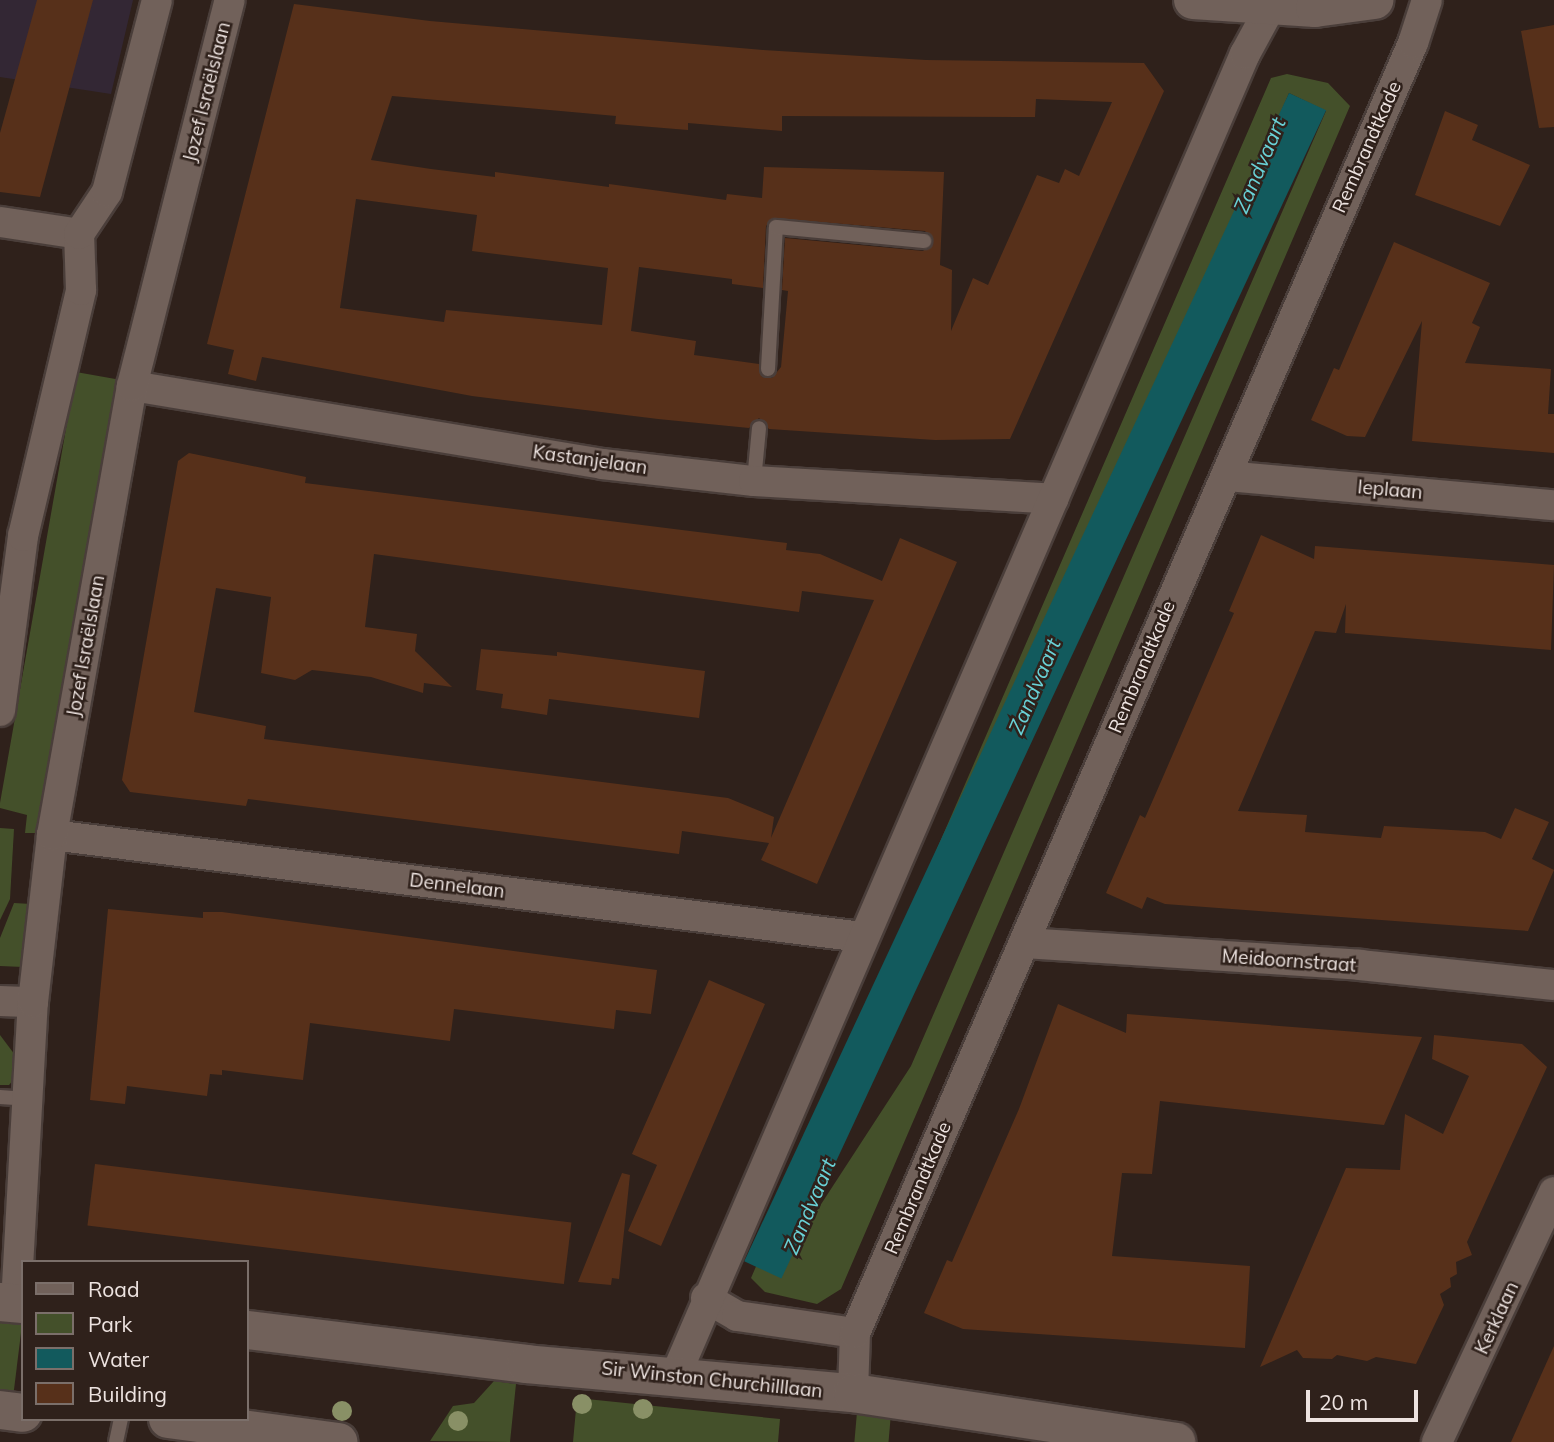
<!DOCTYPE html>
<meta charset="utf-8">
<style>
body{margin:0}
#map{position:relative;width:1554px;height:1442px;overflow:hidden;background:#2f211b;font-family:Mulish,sans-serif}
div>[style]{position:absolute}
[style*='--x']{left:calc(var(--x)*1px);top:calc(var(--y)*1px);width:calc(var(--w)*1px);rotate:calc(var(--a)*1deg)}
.commercial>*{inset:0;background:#332734}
.green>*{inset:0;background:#44502a;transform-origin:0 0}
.water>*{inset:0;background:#125a5d;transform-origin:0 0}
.building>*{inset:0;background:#57301a;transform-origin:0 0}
.roads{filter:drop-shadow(2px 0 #4a3e3a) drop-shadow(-2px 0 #4a3e3a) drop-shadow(0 2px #4a3e3a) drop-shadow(0 -2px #4a3e3a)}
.lane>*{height:14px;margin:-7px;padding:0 7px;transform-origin:7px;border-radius:7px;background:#71615a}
.street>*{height:30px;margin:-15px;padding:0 15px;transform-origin:15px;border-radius:15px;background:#71615a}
.secondary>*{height:38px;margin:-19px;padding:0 19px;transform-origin:19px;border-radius:19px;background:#71615a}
.trees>*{width:20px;height:20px;margin:-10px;border-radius:50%;background:#899066}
span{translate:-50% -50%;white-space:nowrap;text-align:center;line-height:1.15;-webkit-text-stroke:5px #2f211b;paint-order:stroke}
.street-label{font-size:19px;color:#ede3e0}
.water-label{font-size:21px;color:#69d1d6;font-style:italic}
.legend{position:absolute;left:21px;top:1260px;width:228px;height:161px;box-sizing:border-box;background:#2f211b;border:2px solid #7b6f6a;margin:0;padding:9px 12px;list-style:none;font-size:21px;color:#ede3e0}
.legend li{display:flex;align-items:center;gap:14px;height:35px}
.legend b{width:35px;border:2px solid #7b6f6a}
.scale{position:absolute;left:1306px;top:1390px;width:112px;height:32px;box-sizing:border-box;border:4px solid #ede3e0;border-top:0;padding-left:9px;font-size:21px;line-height:24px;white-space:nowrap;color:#ede3e0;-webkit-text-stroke:5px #2f211b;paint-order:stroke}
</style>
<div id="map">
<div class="commercial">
<div style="clip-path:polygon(0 0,133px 0,111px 94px,0 77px)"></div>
</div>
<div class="green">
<div style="clip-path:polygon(evenodd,1287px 74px,1328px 83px,1350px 106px,841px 1289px,817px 1304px,765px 1292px,751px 1278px,1271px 78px,1287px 74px,1289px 93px,1326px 111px,911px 1066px,775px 1275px,1289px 93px)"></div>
<div style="clip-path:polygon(76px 372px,121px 380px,38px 833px,25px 833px,27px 815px,0 808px,0 803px)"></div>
<div style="clip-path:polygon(0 828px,14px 829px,10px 899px,0 920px)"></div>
<div style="clip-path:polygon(14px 903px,31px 904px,23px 967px,0 966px,0 938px)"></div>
<div style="clip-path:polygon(0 1035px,15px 1055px,15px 1078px,9px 1085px,0 1085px)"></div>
<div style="left:0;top:1315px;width:23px;height:79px;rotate:7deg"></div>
<div style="clip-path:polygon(494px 1381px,516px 1384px,510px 1442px,430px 1441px,453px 1406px,474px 1403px)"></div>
<div style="clip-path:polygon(577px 1398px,780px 1419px,778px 1442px,573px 1442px)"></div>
<div style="left:857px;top:1412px;width:34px;height:30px;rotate:5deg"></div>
</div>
<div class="water">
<div style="left:1289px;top:93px;width:41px;height:1289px;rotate:25deg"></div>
</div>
<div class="building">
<div style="clip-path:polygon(37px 0,93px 0,40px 197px,0 192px,0 133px)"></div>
<div style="clip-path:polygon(evenodd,294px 4px,430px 21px,763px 50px,926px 60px,1144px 63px,1164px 91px,1010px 439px,935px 440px,769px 429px,759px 418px,749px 428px,658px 419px,472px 396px,262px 357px,256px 381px,228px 374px,234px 350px,207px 344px,294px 4px,392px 96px,616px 116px,615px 124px,688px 130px,688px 123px,782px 131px,782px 116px,1035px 117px,1036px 99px,1112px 102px,1079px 176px,1065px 169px,1059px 183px,1037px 175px,988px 285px,973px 278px,951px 331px,952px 270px,940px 265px,944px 172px,764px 167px,762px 198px,727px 194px,726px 200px,609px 184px,609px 187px,495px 172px,495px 177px,431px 169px,371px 160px,392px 96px,294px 4px,356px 199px,477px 215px,472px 251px,608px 268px,602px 325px,446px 310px,444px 322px,340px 308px,356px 199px,294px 4px,773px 218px,925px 231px,933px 243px,923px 251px,785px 238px,782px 290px,788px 291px,781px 367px,772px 378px,762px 377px,759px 364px,694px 355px,696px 341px,631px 331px,639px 267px,732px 279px,732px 284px,763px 288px,766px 226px,773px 218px)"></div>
<div style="clip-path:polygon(1554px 25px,1554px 127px,1539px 128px,1521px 31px)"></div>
<div style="clip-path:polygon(1445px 111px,1478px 125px,1472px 140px,1530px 165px,1500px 226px,1415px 195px)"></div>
<div style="clip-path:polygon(1394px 242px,1490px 283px,1472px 323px,1480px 327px,1465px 363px,1551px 369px,1548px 414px,1554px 414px,1554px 453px,1412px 441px,1422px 321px,1365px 437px,1347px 436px,1311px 420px,1334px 368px,1339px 370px)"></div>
<div style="clip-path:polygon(evenodd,189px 453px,306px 477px,305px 483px,787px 543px,786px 550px,820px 554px,882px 581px,900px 538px,957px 562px,817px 884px,761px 860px,769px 843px,682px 831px,679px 854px,248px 799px,246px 806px,130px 792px,122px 780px,130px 734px,178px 461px,189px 453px,374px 554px,799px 612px,802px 591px,874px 600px,771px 838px,774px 817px,728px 798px,264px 739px,266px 726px,194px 712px,216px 588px,271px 597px,261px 673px,295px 680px,312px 670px,330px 672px,371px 677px,423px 693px,424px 683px,452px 687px,415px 651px,417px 634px,365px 627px,374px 554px)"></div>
<div style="clip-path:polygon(1261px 535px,1314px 559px,1315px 546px,1554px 565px,1551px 650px,1345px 633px,1346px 604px,1336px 633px,1315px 631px,1238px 811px,1307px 815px,1305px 832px,1381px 838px,1384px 826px,1485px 832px,1501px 839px,1515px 808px,1549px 822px,1532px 859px,1554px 870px,1528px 931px,1165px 904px,1147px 897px,1142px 909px,1106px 893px,1140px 815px,1145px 818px,1156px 793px,1234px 613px,1229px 611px)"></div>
<div style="clip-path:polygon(481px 649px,557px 656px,557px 652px,705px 671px,699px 718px,549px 699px,547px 715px,501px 708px,503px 694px,476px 690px)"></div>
<div style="clip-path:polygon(108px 909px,203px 918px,203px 912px,222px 912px,657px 970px,651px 1014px,616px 1010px,614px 1029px,454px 1009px,450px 1041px,310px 1023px,303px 1080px,222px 1070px,222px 1075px,210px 1074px,207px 1096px,127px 1086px,125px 1104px,90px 1100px)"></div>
<div style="clip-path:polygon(709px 980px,765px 1004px,661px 1246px,628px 1231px,657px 1165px,632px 1154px)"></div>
<div style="clip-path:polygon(1058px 1004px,1126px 1033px,1127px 1014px,1422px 1037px,1384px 1125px,1160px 1101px,1152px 1174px,1122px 1173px,1112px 1256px,1250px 1266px,1245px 1348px,963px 1329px,924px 1313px,947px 1260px,952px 1262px,1019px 1109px)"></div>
<div style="clip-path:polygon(1434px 1035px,1522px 1044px,1547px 1067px,1467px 1242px,1472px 1255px,1456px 1262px,1457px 1274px,1450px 1278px,1451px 1287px,1440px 1294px,1444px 1305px,1416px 1364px,1376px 1357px,1367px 1361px,1337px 1355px,1332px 1359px,1303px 1358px,1297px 1350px,1260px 1367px,1346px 1168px,1400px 1170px,1405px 1114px,1443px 1134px,1469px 1076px,1432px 1059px)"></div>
<div style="left:95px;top:1164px;width:480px;height:62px;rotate:7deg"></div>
<div style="clip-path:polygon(622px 1173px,630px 1175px,619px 1279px,612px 1278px,611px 1285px,578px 1282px)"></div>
<div style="clip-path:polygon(1554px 1346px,1554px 1442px,1511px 1442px)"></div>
</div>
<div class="roads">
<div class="lane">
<div style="--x:768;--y:369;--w:142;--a:-86.8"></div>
<div style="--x:776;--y:227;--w:149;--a:5.4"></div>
<div style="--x:754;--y:481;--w:53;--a:-84.6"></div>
<div style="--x:0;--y:1097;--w:27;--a:4"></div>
<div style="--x:116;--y:1442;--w:24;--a:-78"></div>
</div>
<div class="street">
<div style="--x:0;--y:222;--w:80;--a:8.6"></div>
<div style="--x:132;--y:386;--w:476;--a:9.4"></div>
<div style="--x:602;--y:464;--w:153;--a:6.4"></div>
<div style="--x:754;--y:481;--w:300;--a:3.4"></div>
<div style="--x:1226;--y:476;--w:329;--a:5.1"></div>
<div style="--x:0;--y:711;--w:177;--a:-82.5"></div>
<div style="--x:23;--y:536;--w:253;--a:-76.7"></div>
<div style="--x:81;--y:290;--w:56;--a:-92"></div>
<div style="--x:79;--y:234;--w:50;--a:-56.3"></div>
<div style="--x:107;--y:192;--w:198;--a:-75.4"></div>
<div style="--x:52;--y:835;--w:816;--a:7.18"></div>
<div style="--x:1024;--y:943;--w:337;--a:3.7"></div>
<div style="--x:1360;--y:965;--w:195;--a:5.9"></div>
<div style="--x:0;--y:1001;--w:33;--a:2"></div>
<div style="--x:706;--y:1298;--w:36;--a:30"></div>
<div style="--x:737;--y:1316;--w:119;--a:8.2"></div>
<div style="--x:16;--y:1303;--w:301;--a:-86.8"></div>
<div style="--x:33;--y:1002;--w:168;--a:-83.5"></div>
<div style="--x:52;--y:835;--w:456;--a:-79.9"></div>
<div style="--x:132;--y:386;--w:398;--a:-75.8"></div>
<div style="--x:674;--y:1379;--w:1443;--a:-66.69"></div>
<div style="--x:1245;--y:54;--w:52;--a:-61.5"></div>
<div style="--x:853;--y:1393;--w:60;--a:-88.1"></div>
<div style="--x:855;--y:1333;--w:1406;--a:-66.61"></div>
<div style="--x:1413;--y:43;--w:45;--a:-72"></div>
<div style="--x:1437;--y:1442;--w:276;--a:-64.9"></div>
</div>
<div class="secondary">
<div style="--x:1193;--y:0;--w:122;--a:3.8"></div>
<div style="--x:1315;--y:8;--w:60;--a:-7.7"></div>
<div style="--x:0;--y:1302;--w:23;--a:5"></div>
<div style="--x:247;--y:1330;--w:281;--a:6.9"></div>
<div style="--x:526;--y:1364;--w:328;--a:5.1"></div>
<div style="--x:853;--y:1393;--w:327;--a:8.6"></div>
<div style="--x:0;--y:1410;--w:23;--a:7"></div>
<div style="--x:168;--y:1419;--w:172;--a:7.7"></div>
</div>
</div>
<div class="trees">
<div style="left:582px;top:1404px"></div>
<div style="left:643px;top:1409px"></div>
<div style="left:342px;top:1411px"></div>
<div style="left:458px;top:1421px"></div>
</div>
<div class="street-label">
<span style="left:207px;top:92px;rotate:-76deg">Jozef Israëlslaan</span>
<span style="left:1367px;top:147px;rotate:-66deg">Rembrandtkade</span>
<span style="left:590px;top:460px;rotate:8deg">Kastanjelaan</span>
<span style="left:1390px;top:490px;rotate:5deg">Ieplaan</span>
<span style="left:86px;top:646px;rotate:-80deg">Jozef Israëlslaan</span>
<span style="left:1142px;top:667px;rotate:-67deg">Rembrandtkade</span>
<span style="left:457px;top:886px;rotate:7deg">Dennelaan</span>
<span style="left:1289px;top:961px;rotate:4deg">Meidoornstraat</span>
<span style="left:918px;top:1188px;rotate:-67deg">Rembrandtkade</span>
<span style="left:1497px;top:1318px;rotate:-65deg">Kerklaan</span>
<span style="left:712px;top:1380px;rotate:6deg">Sir Winston Churchilllaan</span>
</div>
<div class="water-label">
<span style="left:1259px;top:165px;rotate:-67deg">Zandvaart</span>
<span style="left:1034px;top:686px;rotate:-67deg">Zandvaart</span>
<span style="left:809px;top:1206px;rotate:-67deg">Zandvaart</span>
</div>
<ul class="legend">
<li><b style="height:9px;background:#71615a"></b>Road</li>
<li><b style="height:19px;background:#44502a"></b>Park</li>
<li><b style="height:19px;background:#125a5d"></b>Water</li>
<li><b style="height:19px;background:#57301a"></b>Building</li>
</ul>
<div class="scale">20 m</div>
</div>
